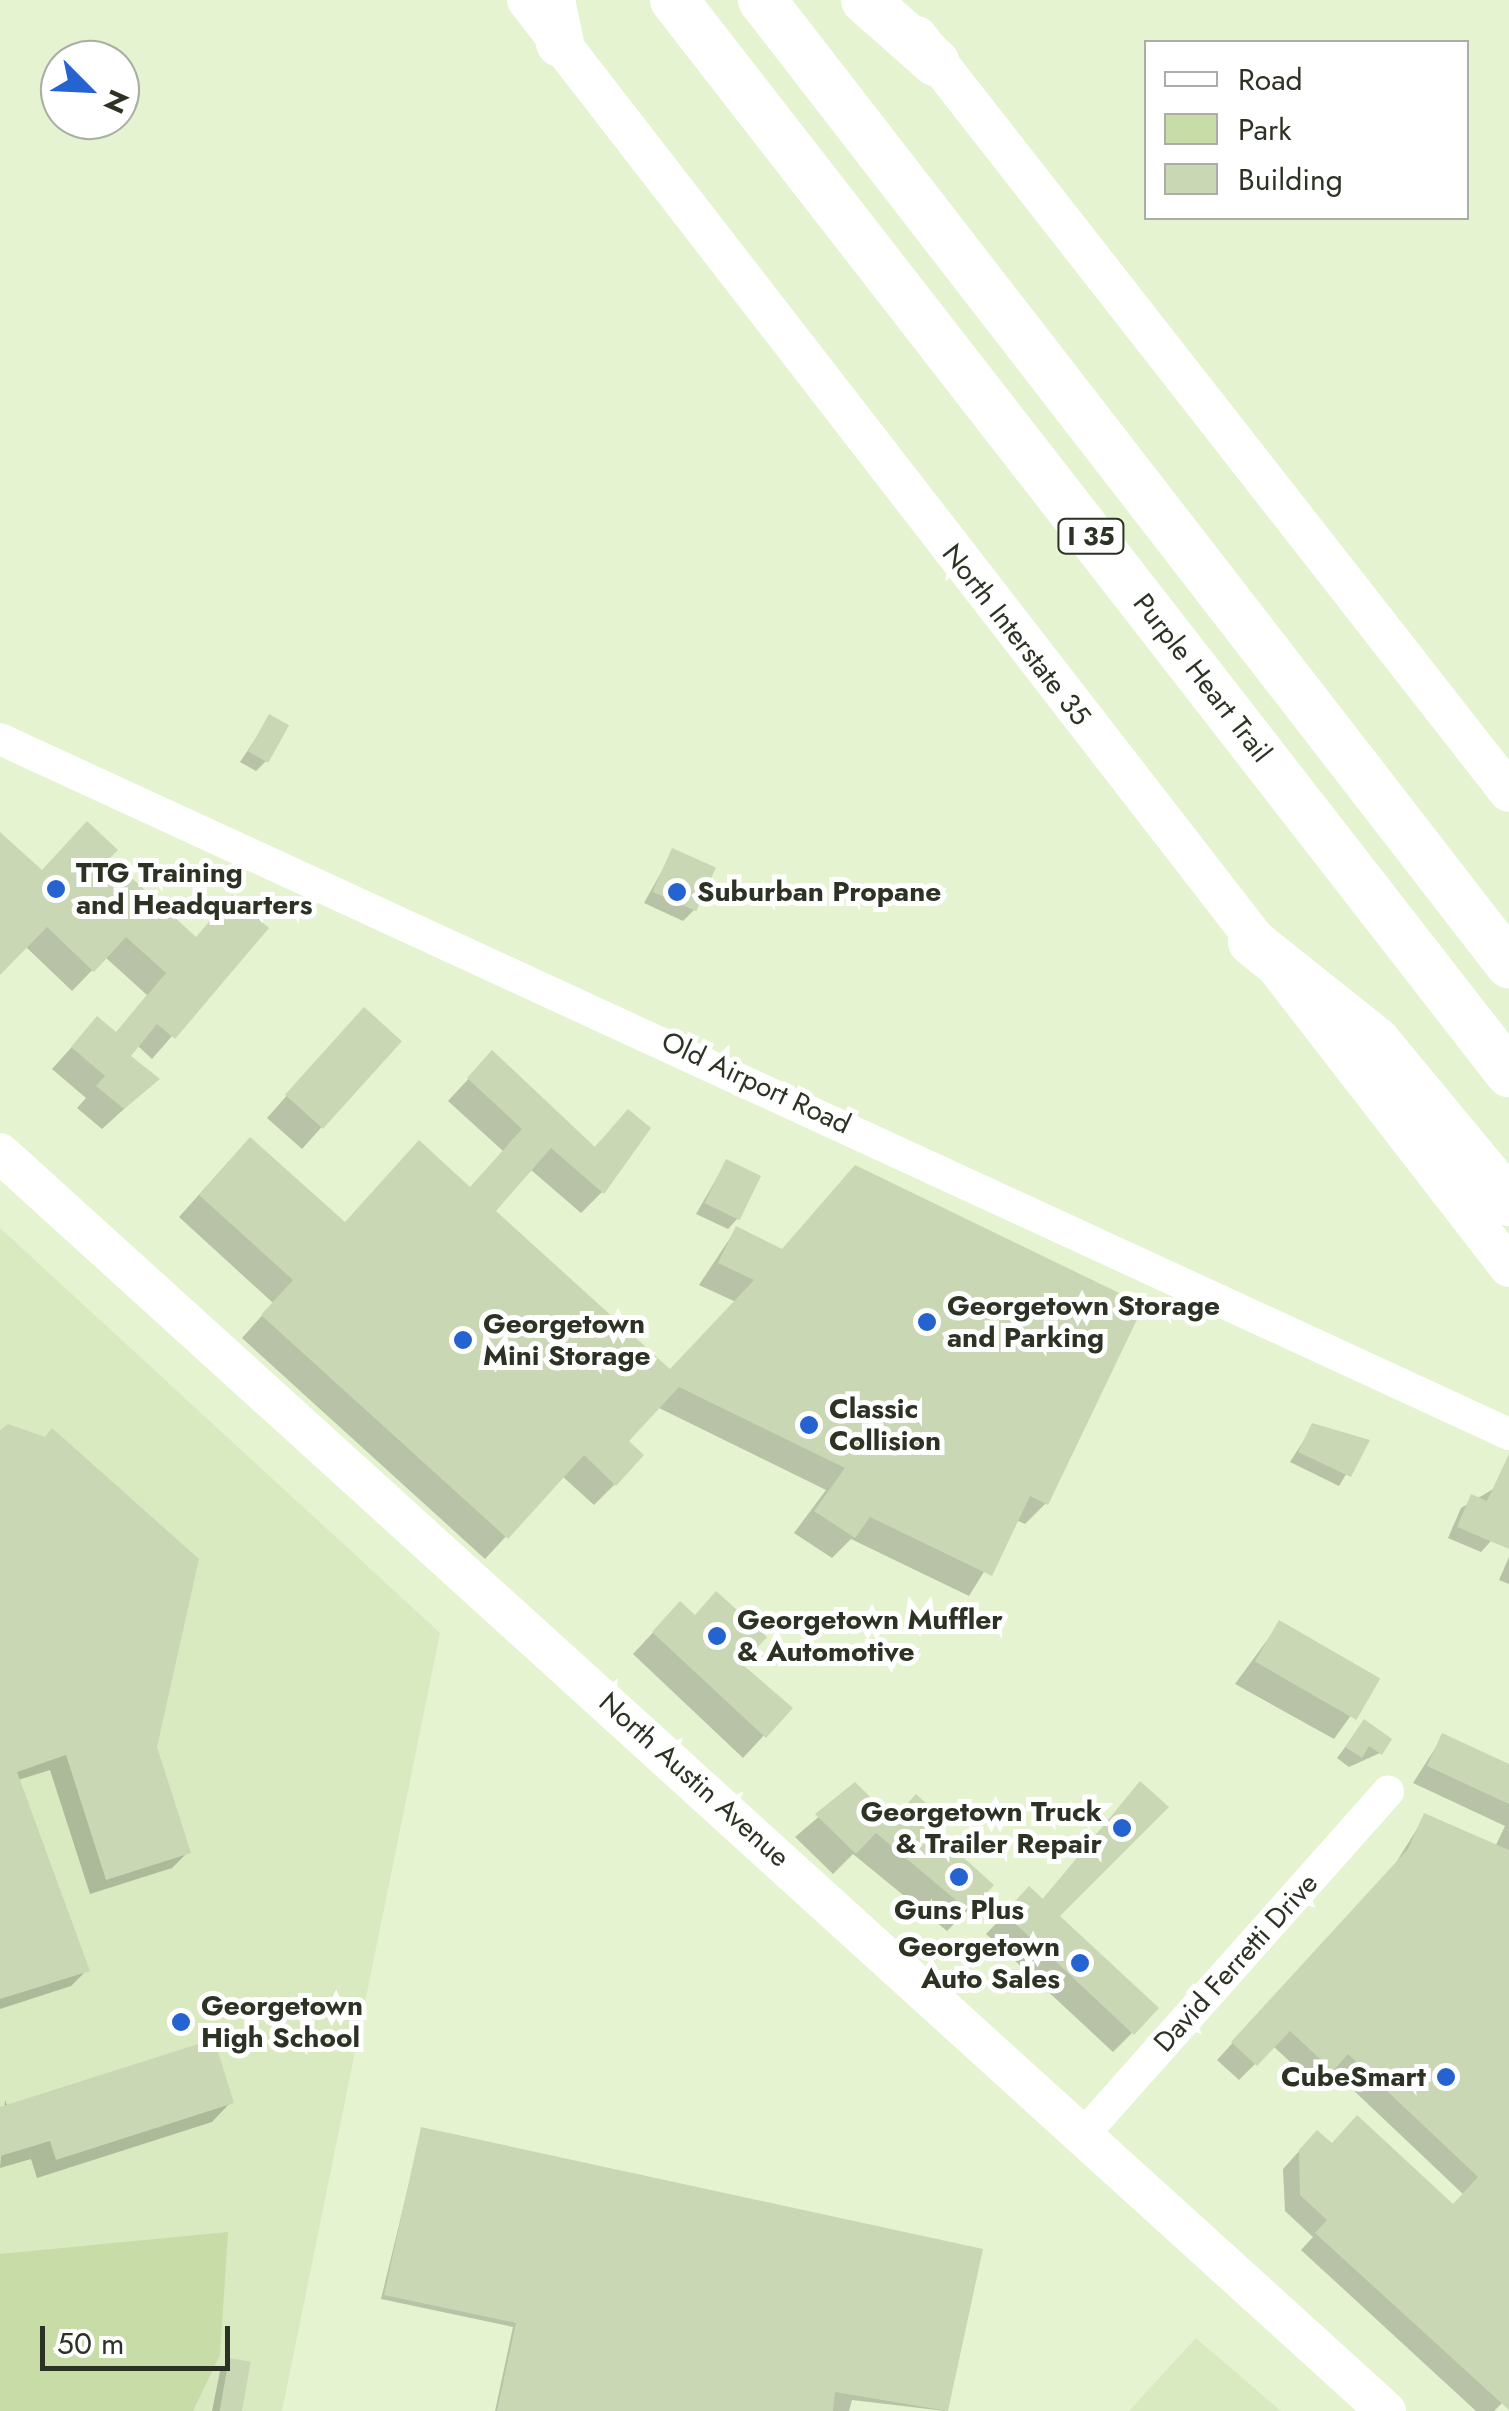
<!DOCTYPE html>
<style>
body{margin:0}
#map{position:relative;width:1509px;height:2411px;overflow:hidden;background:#e5f3d0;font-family:Jost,sans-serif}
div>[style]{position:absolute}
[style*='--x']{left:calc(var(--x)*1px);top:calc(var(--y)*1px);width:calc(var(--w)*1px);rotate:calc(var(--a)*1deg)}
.built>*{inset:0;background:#d9e9c0}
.green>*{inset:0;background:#c8dca8}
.shadow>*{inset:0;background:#0003}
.building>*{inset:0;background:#cad7b5;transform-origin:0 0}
.minor>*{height:32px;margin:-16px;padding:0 16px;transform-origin:16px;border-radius:16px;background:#fff}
.major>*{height:40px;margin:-20px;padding:0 20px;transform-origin:20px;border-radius:20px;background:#fff}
.highway>*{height:48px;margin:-24px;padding:0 24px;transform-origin:24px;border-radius:24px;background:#fff}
.dots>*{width:28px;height:28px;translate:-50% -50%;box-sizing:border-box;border:5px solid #fff;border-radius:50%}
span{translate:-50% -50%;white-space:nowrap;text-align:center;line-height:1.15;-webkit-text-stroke:10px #fff;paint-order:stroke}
.shield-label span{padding:2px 8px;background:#fff;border:2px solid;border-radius:8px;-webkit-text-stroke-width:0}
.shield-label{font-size:25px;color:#2c3224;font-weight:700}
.street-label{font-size:28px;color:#2c3224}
.poi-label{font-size:28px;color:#2c3224;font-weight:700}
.left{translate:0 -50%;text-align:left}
.right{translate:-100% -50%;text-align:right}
.legend{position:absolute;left:1144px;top:40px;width:325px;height:180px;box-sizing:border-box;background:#fff;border:2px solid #abada7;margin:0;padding:12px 18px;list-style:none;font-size:30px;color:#2c3224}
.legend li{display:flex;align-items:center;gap:20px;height:50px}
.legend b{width:50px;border:2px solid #abada7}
.north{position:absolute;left:40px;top:40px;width:100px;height:100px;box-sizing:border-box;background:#fff;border:2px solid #abada7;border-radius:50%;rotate:114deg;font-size:28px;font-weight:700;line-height:40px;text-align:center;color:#2c3224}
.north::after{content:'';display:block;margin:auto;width:35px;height:45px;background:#2463d0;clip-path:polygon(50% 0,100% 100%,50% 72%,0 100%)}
.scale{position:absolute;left:40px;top:2326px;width:190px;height:45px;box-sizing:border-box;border:5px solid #2c3224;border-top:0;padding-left:12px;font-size:30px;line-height:35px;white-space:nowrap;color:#2c3224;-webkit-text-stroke:8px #fff;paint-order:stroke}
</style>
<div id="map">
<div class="built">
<div style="clip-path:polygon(0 1228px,440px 1633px,282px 2411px,0 2411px)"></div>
<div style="clip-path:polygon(1196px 2338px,1281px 2411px,1129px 2411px)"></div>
</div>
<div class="green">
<div style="clip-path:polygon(228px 2232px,220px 2355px,193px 2411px,0 2411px,0 2254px)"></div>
</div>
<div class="shadow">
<div style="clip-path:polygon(270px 717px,266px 761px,256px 771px,240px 762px)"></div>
<div style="clip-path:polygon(0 835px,41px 872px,107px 858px,195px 939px,266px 928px,152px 1059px,137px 1045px,128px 1056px,156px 1080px,102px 1129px,77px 1108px,86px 1098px,52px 1069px,97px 1019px,115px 1034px,147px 995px,105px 957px,72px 991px,25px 946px,0 973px)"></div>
<div style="clip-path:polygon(673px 851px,694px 910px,683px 921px,644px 903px)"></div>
<div style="clip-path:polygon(343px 1032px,399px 1041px,302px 1149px,267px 1118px)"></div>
<div style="clip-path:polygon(472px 1075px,593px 1149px,628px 1112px,602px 1192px,581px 1213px,530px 1169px,492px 1211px,670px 1372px,736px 1302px,699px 1285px,736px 1229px,1046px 1503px,1025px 1524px,1016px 1520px,969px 1596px,851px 1539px,832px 1558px,794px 1533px,826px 1490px,657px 1407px,625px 1441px,615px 1484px,594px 1505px,562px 1476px,485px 1559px,242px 1338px,273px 1303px,179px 1217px,229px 1161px,344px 1225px,469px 1190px,503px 1151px,448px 1101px)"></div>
<div style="clip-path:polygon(726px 1162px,738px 1218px,728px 1229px,696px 1214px)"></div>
<div style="clip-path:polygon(1313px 1426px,1366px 1441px,1339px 1486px,1290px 1462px)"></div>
<div style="clip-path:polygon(0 1433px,155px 1747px,188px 1852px,172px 1868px,90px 1894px,50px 1770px,18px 1780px,87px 1970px,71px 1986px,0 2009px)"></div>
<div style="clip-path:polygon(1495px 1488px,1509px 1501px,1491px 1541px,1481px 1552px,1448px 1538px,1461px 1508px)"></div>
<div style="clip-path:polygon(1509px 1557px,1509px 1584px,1499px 1580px)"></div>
<div style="clip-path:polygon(1279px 1624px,1377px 1679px,1334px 1739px,1235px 1684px)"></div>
<div style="clip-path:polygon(659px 1626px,739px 1664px,789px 1708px,743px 1758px,633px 1654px)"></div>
<div style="clip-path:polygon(1364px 1722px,1380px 1753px,1349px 1767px,1337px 1758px)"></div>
<div style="clip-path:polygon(1443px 1736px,1509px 1765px,1509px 2396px,1494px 2411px,1476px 2411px,1301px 2250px,1313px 2237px,1285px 2211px,1283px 2169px,1301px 2149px,1331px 2146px,1452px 2207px,1464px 2195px,1331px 2069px,1315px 2085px,1273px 2046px,1239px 2080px,1217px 2060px,1392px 1869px,1425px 1816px,1495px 1847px,1505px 1826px,1413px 1783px)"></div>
<div style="clip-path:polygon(1140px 1784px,1057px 1916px,1132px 2033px,1113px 2052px,986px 1934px,1010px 1909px,1041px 1901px)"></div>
<div style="clip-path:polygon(855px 1786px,892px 1821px,930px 1831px,968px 1910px,947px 1931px,853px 1854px,833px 1874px,795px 1837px)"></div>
<div style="clip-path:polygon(5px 2100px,8px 2108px,231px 2102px,212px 2122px,37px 2178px,31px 2159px,0 2168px)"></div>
<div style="clip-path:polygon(422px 2130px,980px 2251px,945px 2411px,852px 2400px,849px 2411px,495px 2411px,513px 2327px,381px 2299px)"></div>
<div style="clip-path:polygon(230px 2361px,238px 2411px,212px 2411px,220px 2371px)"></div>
</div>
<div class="building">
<div style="left:269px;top:714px;width:23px;height:43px;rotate:29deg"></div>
<div style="clip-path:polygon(87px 821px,118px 850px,110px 858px,196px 937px,232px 895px,269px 928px,175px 1039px,157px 1024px,131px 1056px,160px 1079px,124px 1109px,96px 1086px,105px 1076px,71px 1047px,97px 1016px,116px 1032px,166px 973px,126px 937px,94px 972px,47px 927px,0 975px,0 832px,42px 870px)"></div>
<div style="left:672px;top:848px;width:48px;height:48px;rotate:24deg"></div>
<div style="left:364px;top:1007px;width:51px;height:118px;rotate:42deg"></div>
<div style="clip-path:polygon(492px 1050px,595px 1147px,628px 1109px,651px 1128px,604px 1194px,551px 1148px,496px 1211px,670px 1369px,754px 1280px,718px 1263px,736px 1226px,782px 1249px,855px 1165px,1144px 1305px,1048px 1505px,1030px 1496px,992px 1576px,870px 1517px,855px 1538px,814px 1511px,845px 1468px,679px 1387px,629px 1441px,644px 1455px,616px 1486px,584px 1455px,508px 1539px,261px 1315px,293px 1280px,199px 1195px,250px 1137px,345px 1222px,419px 1140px,470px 1187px,522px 1129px,467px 1078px)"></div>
<div style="left:726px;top:1159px;width:39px;height:49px;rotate:26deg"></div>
<div style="clip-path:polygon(1312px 1423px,1370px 1440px,1351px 1477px,1298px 1452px)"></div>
<div style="clip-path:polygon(8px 1424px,45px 1437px,52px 1428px,199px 1559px,157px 1747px,191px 1853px,106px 1880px,66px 1755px,17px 1772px,90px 1971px,0 1999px,0 1430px)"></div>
<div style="clip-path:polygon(1509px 1454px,1509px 1549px,1457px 1527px,1471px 1494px,1487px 1501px)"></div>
<div style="clip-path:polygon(716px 1591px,767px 1637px,742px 1664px,793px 1708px,766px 1738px,652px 1632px,680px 1601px,695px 1615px)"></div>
<div style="left:1279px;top:1620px;width:117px;height:48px;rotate:30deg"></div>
<div style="clip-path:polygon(1364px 1719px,1392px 1739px,1382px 1755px,1369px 1746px,1362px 1758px,1345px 1747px)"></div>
<div style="clip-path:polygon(1442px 1733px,1509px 1764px,1509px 1804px,1427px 1766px)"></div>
<div style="clip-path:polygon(1140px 1781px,1169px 1807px,1060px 1916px,1159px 2008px,1134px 2035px,1004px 1913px,1029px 1886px,1043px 1899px)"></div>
<div style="clip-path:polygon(855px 1782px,893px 1819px,916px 1794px,944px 1820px,934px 1831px,994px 1885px,970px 1912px,876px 1833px,856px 1854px,815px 1814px)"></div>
<div style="clip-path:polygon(1424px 1813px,1509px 1850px,1509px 2410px,1315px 2233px,1327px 2220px,1300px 2195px,1299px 2150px,1317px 2130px,1332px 2143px,1357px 2115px,1453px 2204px,1478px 2177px,1348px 2054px,1333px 2071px,1290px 2031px,1257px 2066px,1231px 2042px,1408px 1849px)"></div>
<div style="clip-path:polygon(214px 2039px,234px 2103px,56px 2160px,50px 2141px,0 2156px,0 2107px)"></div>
<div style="clip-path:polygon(421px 2127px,983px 2249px,948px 2411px,835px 2392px,833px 2411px,497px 2411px,516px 2323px,384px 2295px)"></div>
<div style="left:229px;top:2358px;width:22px;height:54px;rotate:10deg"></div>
</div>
<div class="minor">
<div style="--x:0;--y:739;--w:1661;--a:24.73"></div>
<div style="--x:1084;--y:2134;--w:458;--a:-48.4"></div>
</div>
<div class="major">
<div style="--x:527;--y:0;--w:1603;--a:52.22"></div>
<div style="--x:917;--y:36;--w:960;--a:51.94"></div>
<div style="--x:0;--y:1153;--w:1872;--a:42.23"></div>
</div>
<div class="highway">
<div style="--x:551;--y:0;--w:44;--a:78.2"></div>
<div style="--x:674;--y:0;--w:1360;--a:52.11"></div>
<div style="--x:762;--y:0;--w:1220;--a:52.23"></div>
<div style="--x:865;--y:0;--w:94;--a:41.5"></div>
<div style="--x:1252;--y:942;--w:159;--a:38.6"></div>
<div style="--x:1376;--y:1041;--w:209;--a:50.4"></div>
</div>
<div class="dots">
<div style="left:56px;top:889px;background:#2463d0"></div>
<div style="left:677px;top:892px;background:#2463d0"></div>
<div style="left:927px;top:1322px;background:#2463d0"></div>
<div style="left:463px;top:1340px;background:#2463d0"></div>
<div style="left:809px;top:1425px;background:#2463d0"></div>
<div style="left:717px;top:1636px;background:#2463d0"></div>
<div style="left:1122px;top:1828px;background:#2463d0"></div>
<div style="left:959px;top:1877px;background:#2463d0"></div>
<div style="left:1080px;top:1963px;background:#2463d0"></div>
<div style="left:181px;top:2022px;background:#2463d0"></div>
<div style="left:1446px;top:2077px;background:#2463d0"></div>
</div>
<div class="shield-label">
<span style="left:1091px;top:536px">I 35</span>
</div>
<div class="street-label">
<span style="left:1016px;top:635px;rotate:52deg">North Interstate 35</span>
<span style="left:1202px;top:678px;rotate:52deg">Purple Heart Trail</span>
<span style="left:756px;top:1083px;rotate:25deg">Old Airport Road</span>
<span style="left:694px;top:1780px;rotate:42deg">North Austin Avenue</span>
<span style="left:1236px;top:1963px;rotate:-48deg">David Ferretti Drive</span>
</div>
<div class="poi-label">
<span class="left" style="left:76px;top:889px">TTG Training<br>and Headquarters</span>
<span class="left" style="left:697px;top:892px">Suburban Propane</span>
<span class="left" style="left:947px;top:1322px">Georgetown Storage<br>and Parking</span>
<span class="left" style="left:483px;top:1340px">Georgetown<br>Mini Storage</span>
<span class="left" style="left:829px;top:1425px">Classic<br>Collision</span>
<span class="left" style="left:737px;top:1636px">Georgetown Muffler<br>&amp; Automotive</span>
<span class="right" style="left:1102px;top:1828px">Georgetown Truck<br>&amp; Trailer Repair</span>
<span style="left:959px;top:1910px">Guns Plus</span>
<span class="right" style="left:1060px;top:1963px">Georgetown<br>Auto Sales</span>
<span class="left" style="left:201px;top:2022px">Georgetown<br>High School</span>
<span class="right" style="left:1426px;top:2077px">CubeSmart</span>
</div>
<ul class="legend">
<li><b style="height:12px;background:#fff"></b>Road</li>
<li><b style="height:28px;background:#c8dca8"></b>Park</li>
<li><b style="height:28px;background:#cad7b5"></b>Building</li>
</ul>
<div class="north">N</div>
<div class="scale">50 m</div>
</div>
